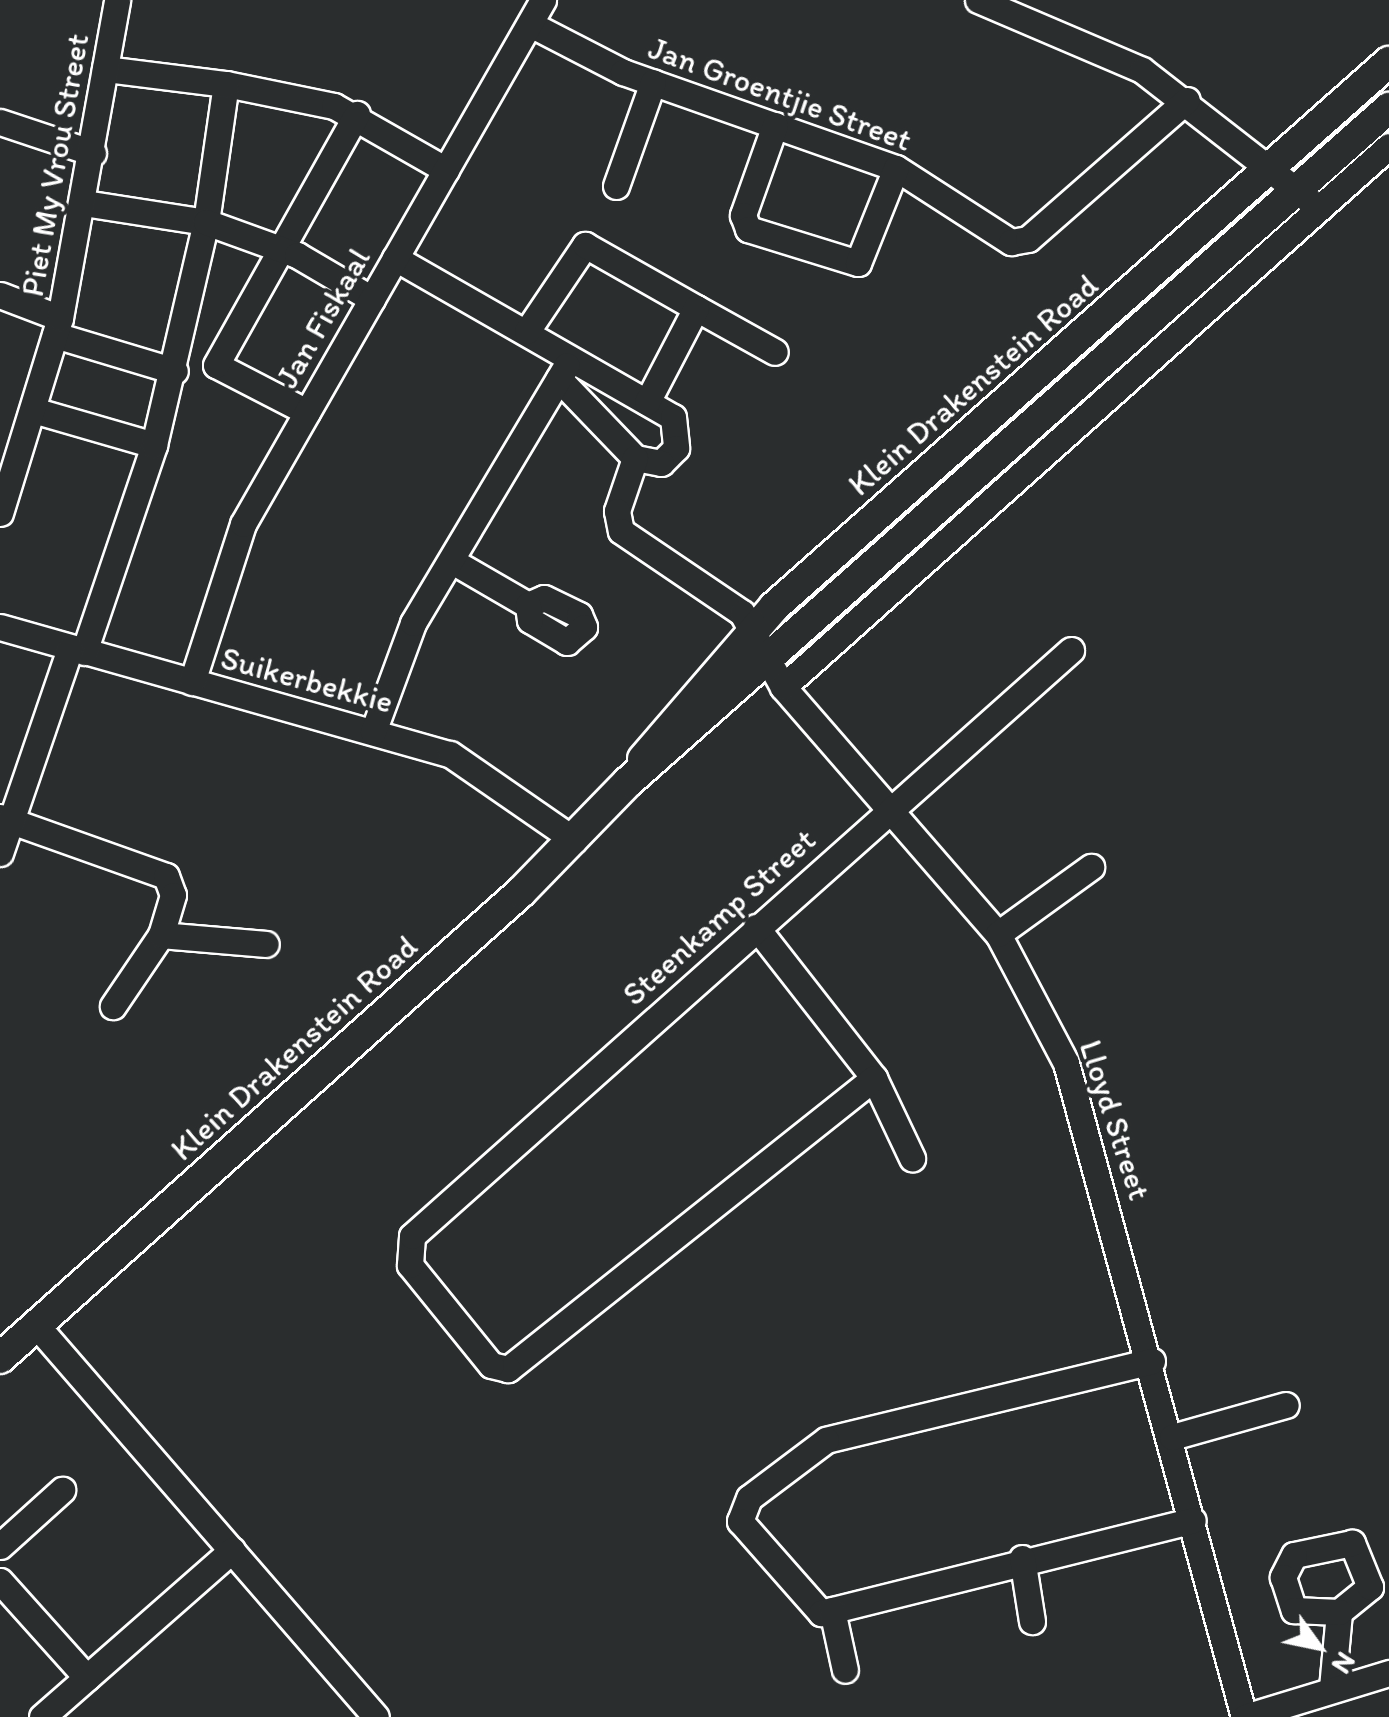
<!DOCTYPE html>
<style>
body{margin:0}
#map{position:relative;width:1389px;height:1717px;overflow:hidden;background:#2a2d2e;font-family:Itim,sans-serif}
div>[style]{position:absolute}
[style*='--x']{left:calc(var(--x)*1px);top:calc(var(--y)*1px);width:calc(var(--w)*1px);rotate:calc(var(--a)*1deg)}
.roads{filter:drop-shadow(2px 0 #fff) drop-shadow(-2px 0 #fff) drop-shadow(0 2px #fff) drop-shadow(0 -2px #fff)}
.minor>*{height:25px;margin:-12.5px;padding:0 12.5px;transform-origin:12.5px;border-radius:12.5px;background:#2a2d2e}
.major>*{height:30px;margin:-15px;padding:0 15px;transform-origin:15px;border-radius:15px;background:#2a2d2e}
span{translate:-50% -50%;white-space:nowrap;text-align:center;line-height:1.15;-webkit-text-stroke:8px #2a2d2e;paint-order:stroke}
.street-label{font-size:32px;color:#fff}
.north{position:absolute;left:1269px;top:1597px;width:100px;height:100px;-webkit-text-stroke:8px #2a2d2e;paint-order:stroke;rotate:123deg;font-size:28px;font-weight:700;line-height:40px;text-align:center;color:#fff}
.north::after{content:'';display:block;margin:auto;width:35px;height:45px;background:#fff;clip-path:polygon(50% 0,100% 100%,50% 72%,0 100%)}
</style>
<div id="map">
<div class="roads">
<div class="minor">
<div style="--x:978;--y:0;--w:178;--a:23.1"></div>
<div style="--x:1142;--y:70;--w:212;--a:37.9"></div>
<div style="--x:530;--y:24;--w:105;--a:27.3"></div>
<div style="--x:623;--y:72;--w:289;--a:19.4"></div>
<div style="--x:896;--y:168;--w:137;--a:32.8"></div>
<div style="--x:1011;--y:242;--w:17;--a:-10"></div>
<div style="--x:1028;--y:239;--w:211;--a:-41.2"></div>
<div style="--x:226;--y:84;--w:110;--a:11.5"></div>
<div style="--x:334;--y:106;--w:129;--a:29.7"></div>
<div style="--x:0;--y:122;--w:98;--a:18.4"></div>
<div style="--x:775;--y:125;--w:96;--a:109.6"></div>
<div style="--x:743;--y:215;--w:15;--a:70"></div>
<div style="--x:748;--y:229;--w:115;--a:17.2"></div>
<div style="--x:858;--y:263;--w:102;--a:-68.2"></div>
<div style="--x:616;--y:186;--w:110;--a:-70.4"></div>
<div style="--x:84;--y:203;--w:123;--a:8.9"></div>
<div style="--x:206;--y:222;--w:139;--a:-81.8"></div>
<div style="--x:226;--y:84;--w:122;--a:-172.9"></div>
<div style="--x:395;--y:258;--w:320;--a:29.8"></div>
<div style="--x:673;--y:417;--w:31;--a:84"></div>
<div style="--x:676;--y:448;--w:21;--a:135"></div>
<div style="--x:661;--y:463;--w:26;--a:-169"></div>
<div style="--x:635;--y:458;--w:110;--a:-133.9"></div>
<div style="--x:0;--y:295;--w:64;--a:21"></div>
<div style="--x:696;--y:308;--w:90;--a:29.1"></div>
<div style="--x:527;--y:331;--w:104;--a:-56"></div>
<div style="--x:585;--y:245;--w:128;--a:29.6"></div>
<div style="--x:696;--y:308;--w:106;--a:117.5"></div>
<div style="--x:55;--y:335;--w:125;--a:16.7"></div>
<div style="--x:33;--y:410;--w:126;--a:16.1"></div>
<div style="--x:307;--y:412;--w:102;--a:-152.7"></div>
<div style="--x:216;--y:365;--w:288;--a:-60.7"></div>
<div style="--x:635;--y:458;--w:56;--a:108.8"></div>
<div style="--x:617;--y:511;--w:20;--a:79"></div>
<div style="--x:621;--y:531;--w:146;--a:34.1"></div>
<div style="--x:742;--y:613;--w:85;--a:61"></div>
<div style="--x:783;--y:687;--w:327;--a:49"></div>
<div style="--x:998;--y:934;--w:146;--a:62.2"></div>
<div style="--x:1066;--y:1063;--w:678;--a:74.77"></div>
<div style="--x:0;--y:513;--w:204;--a:-72.9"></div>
<div style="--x:60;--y:318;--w:323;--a:-79.8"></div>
<div style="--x:452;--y:561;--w:88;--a:30.1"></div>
<div style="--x:528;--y:605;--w:17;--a:-24"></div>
<div style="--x:544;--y:598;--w:39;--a:26"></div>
<div style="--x:579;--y:615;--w:13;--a:67"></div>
<div style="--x:584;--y:627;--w:23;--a:139"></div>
<div style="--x:567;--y:642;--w:43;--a:-149.3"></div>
<div style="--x:530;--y:620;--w:15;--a:-98"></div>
<div style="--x:0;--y:627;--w:468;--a:15.8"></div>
<div style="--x:450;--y:754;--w:151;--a:34.7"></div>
<div style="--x:84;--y:652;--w:219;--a:-71.3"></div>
<div style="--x:154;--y:445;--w:229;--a:-76.9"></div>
<div style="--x:206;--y:222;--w:97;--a:19.9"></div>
<div style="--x:297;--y:255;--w:87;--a:30.4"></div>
<div style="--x:192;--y:682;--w:166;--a:-72.1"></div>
<div style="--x:243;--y:524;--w:604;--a:-60.21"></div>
<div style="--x:783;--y:687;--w:812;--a:-41.76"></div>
<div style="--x:373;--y:732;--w:116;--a:-69.8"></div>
<div style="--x:413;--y:623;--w:300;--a:-59.2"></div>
<div style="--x:0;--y:817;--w:176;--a:19.6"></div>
<div style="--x:166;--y:876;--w:20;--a:70"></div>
<div style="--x:173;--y:895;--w:42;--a:106.7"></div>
<div style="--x:161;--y:935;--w:86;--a:124.1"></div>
<div style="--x:0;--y:853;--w:217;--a:-71.1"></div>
<div style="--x:756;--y:927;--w:192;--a:52"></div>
<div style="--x:874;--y:1078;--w:89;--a:64.6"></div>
<div style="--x:998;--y:934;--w:115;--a:-35.8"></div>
<div style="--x:161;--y:935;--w:105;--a:4.9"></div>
<div style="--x:874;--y:1078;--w:468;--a:141.5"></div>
<div style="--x:508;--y:1369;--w:17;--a:-167"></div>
<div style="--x:491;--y:1365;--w:129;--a:-129"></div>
<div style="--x:410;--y:1265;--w:29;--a:-86"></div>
<div style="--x:412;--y:1236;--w:882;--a:-41.64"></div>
<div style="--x:37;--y:1326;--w:517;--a:49.07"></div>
<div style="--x:1152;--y:1361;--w:335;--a:166.4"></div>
<div style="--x:826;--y:1440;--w:96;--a:143"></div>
<div style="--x:749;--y:1498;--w:25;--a:111"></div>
<div style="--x:740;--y:1521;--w:123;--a:48.6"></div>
<div style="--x:821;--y:1613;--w:383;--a:-14"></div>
<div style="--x:1172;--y:1437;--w:118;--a:-15.7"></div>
<div style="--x:0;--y:1546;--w:84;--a:-42.1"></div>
<div style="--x:1022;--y:1558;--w:64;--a:81"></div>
<div style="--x:0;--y:1581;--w:130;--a:48.1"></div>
<div style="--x:832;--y:1610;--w:61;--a:77.8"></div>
<div style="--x:1332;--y:1688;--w:76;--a:-84.7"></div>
<div style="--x:1339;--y:1612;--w:40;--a:-39"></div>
<div style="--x:1370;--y:1587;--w:48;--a:-112.2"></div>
<div style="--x:1352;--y:1543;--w:59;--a:168.3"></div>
<div style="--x:1294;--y:1555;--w:25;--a:117"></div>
<div style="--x:1283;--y:1577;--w:35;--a:72"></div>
<div style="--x:1294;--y:1610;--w:45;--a:2.5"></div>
<div style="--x:42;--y:1717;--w:253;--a:-41.3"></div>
<div style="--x:1245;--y:1717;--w:151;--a:-17"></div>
</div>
<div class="major">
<div style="--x:643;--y:759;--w:201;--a:-49.2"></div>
<div style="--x:774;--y:607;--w:822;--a:-41.55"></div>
<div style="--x:0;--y:1358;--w:699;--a:-41.81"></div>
<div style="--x:521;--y:892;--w:153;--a:-45.8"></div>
<div style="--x:628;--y:782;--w:1017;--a:-41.53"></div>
</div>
</div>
<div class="street-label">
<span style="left:780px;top:94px;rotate:20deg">Jan Groentjie Street</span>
<span style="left:55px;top:165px;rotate:-80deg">Piet My Vrou Street</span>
<span style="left:323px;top:318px;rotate:-60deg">Jan Fiskaal</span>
<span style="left:973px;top:385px;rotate:-41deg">Klein Drakenstein Road</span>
<span style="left:307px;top:680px;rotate:15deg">Suikerbekkie</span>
<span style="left:719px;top:917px;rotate:-42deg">Steenkamp Street</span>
<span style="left:294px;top:1048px;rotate:-42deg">Klein Drakenstein Road</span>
<span style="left:1115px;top:1120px;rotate:72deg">Lloyd Street</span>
</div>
<div class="north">N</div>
</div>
